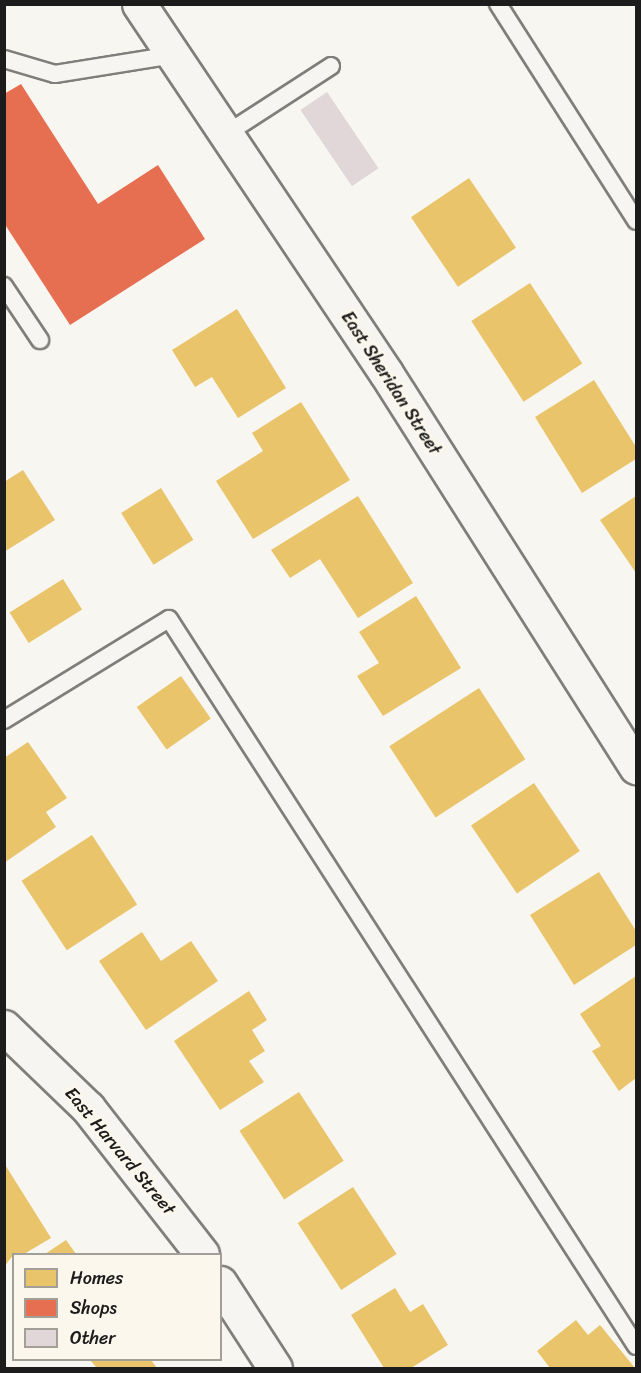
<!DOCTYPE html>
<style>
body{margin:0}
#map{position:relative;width:641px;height:1373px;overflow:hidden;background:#f8f6f0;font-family:Sriracha,sans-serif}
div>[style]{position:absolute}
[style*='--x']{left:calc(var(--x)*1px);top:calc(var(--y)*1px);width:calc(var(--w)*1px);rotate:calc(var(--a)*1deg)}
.homes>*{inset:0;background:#e9c46a;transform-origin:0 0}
.shops>*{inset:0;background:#e76f51}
.building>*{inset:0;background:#e2d7d8;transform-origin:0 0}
.roads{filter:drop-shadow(2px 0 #7f7e7b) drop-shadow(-2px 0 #7f7e7b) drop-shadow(0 2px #7f7e7b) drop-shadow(0 -2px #7f7e7b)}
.service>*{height:16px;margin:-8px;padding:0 8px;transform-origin:8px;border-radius:8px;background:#f6f5f1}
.minor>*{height:33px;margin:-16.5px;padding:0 16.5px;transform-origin:16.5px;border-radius:16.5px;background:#f6f5f1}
span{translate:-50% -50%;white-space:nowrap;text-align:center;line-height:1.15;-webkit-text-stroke:6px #fbf7ec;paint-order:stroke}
.street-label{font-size:18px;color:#1c1c1c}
.frame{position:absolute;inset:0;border:6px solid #1c1c1c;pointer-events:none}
.legend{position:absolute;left:12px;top:1253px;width:210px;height:108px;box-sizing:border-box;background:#fbf7ec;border:2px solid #a29f99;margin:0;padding:8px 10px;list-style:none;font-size:18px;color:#1c1c1c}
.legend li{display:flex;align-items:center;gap:12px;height:30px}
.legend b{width:30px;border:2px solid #a29f99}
</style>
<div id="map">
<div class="homes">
<div style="left:469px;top:178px;width:84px;height:70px;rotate:56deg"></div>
<div style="left:530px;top:283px;width:96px;height:70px;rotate:57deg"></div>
<div style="clip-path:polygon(237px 309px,286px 388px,238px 418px,212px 377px,195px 387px,172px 350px)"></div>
<div style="clip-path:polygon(594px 380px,636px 447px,636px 459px,582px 493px,535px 417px)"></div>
<div style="clip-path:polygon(301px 402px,350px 480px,253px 539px,216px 481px,263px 451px,252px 433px)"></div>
<div style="clip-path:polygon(23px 470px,55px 520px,4px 552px,4px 482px)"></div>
<div style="left:161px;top:488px;width:61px;height:47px;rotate:58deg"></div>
<div style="clip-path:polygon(358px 496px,413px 583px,358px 618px,320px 559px,290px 578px,271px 550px)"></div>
<div style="clip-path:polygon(636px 496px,636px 573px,600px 520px)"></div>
<div style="left:63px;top:579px;width:36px;height:63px;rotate:58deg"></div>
<div style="clip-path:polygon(416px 596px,461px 668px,383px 716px,357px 676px,379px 663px,359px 632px)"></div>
<div style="left:181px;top:676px;width:52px;height:54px;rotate:55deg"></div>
<div style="left:479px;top:688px;width:85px;height:107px;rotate:57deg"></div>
<div style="clip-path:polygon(28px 742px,67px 798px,46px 812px,56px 827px,4px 863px,4px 758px)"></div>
<div style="left:534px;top:783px;width:82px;height:76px;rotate:56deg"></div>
<div style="left:92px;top:835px;width:83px;height:84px;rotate:57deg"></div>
<div style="clip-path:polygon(599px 872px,636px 931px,636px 945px,574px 985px,530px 915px)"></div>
<div style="clip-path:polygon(142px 932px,161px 961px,191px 941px,218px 981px,146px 1030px,99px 961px)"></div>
<div style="clip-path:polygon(636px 976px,636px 1078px,619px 1091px,592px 1051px,601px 1046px,580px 1014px)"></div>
<div style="clip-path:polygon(249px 991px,267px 1020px,252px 1030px,265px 1051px,249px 1061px,264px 1082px,220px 1110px,174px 1041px)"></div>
<div style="left:299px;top:1092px;width:82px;height:71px;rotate:57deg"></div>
<div style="clip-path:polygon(4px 1163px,51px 1238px,24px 1254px,14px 1254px,4px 1267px)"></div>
<div style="left:353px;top:1187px;width:80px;height:66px;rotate:57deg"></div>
<div style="clip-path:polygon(66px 1240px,76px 1254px,45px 1254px)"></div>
<div style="clip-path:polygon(395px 1288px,410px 1312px,423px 1304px,448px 1345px,411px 1368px,384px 1368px,351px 1315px)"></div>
<div style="clip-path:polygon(576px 1320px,588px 1335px,600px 1325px,635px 1368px,550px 1368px,537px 1351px)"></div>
<div style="clip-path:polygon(90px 1360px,151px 1360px,157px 1368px,97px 1368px)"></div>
</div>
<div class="shops">
<div style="clip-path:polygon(21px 84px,98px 204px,158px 165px,205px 239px,70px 325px,4px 223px,4px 94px)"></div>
</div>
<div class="building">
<div style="left:327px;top:92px;width:92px;height:32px;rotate:56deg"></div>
</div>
<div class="roads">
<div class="service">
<div style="--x:498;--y:4;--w:257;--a:57.5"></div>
<div style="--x:4;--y:59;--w:53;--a:16.4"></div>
<div style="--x:55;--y:74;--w:120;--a:-9.1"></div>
<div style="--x:226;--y:134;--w:125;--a:-32.9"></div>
<div style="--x:4;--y:286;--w:65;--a:56.3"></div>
<div style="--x:4;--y:720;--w:193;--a:-31.5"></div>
<div style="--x:169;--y:619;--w:864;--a:57.28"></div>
</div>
<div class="minor">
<div style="--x:139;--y:4;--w:444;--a:56.2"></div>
<div style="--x:386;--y:373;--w:467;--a:57.6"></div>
<div style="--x:4;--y:1027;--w:117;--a:44"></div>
<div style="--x:88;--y:1108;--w:185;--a:52"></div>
<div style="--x:220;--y:1283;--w:101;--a:57.1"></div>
</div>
</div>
<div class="street-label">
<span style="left:391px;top:383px;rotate:57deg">East Sheridan Street</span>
<span style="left:120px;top:1151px;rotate:50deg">East Harvard Street</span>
</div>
<div class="frame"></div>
<ul class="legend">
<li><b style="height:16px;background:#e9c46a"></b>Homes</li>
<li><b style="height:16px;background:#e76f51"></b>Shops</li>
<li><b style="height:16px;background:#e2d7d8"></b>Other</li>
</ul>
</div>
